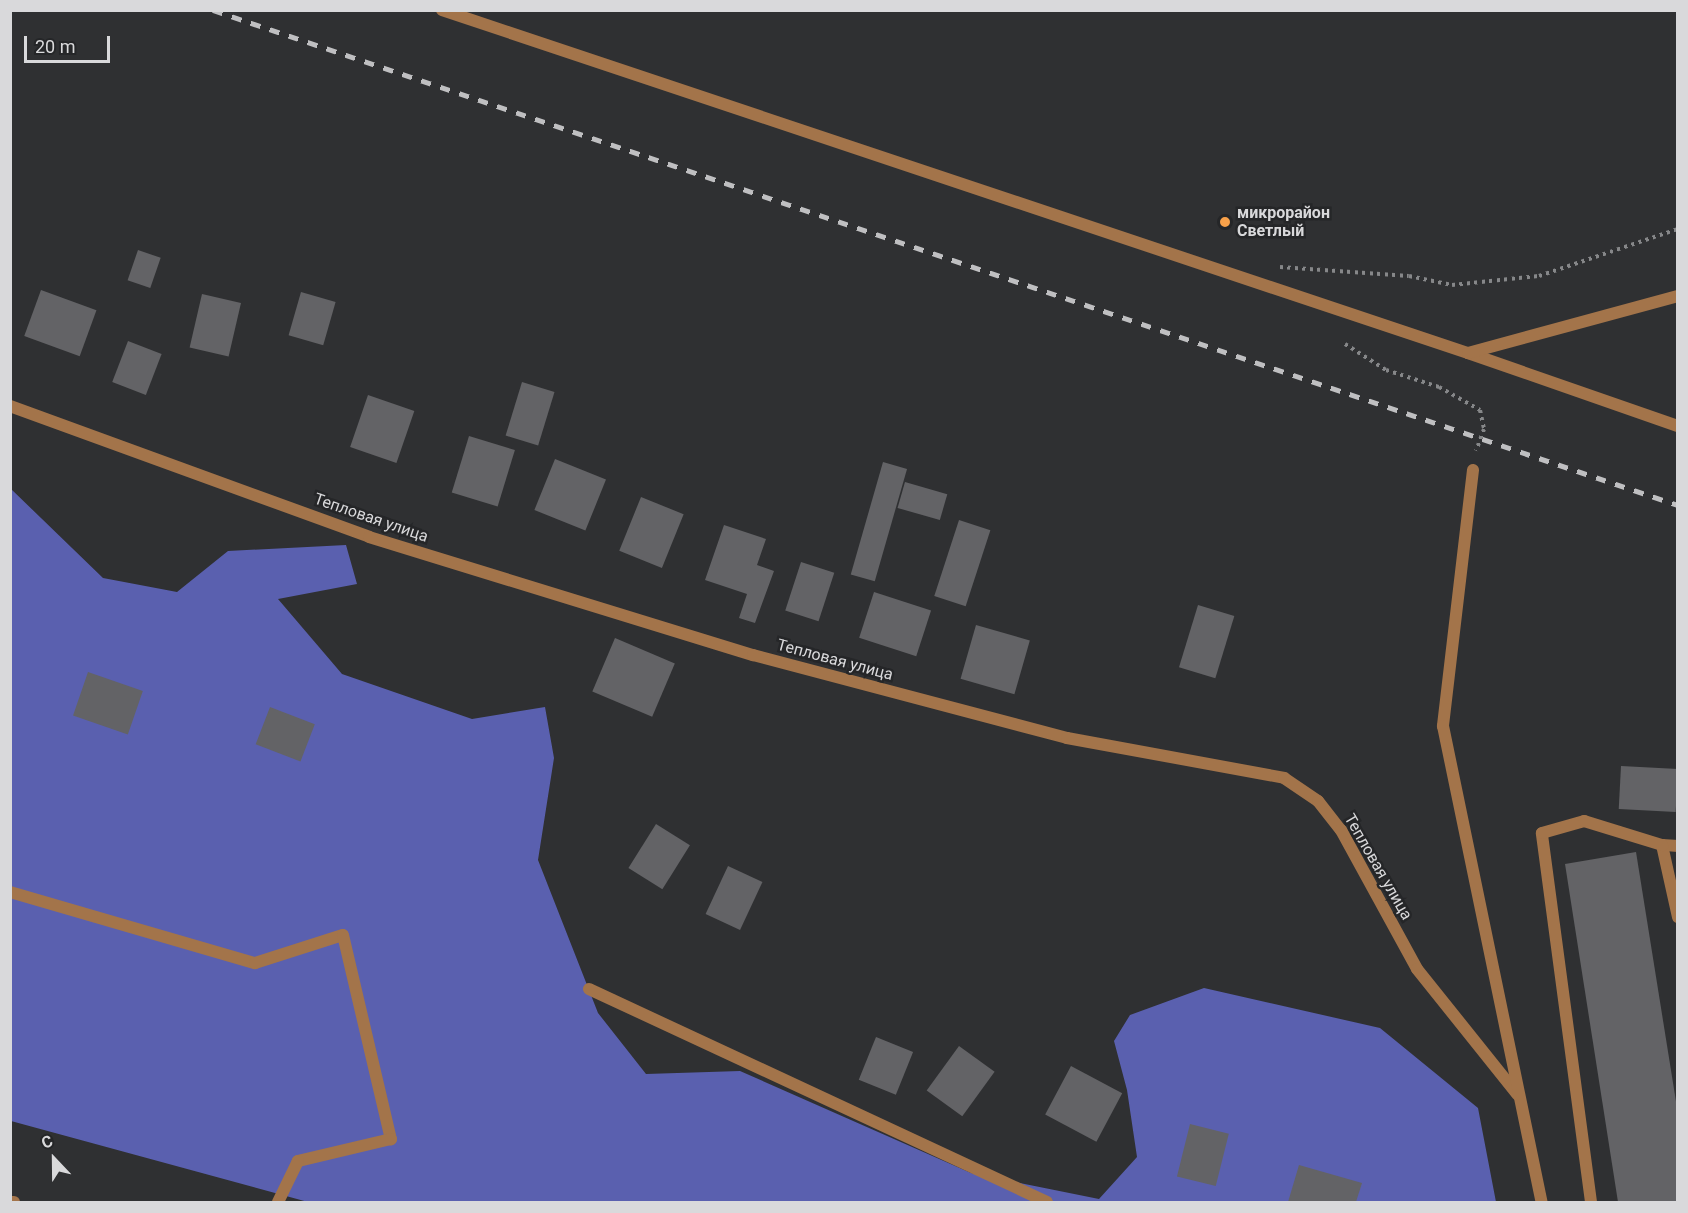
<!DOCTYPE html>
<meta charset="utf-8">
<style>
body{margin:0}
#map{position:relative;width:1688px;height:1213px;overflow:hidden;background:#2f3032;font-family:Roboto,sans-serif}
div>[style]{position:absolute}
[style*='--x']{left:calc(var(--x)*1px);top:calc(var(--y)*1px);width:calc(var(--w)*1px);rotate:calc(var(--a)*1deg)}
.forest>*{inset:0;background:#5a60af}
.building>*{inset:0;background:#636366;transform-origin:0 0}
.path>*{height:4px;margin-top:-2px;transform-origin:0;background:repeating-linear-gradient(90deg,#868789 0 3px,transparent 0 7.5px)}
.service>*{height:12px;margin:-6px;padding:0 6px;transform-origin:6px;border-radius:6px;background:#a3744a}
.minor>*{height:12px;margin:-6px;padding:0 6px;transform-origin:6px;border-radius:6px;background:#a3744a}
.tertiary>*{height:12px;margin:-6px;padding:0 6px;transform-origin:6px;border-radius:6px;background:#a3744a}
.rail>*{height:4.5px;margin-top:-2.25px;transform-origin:0;background:repeating-linear-gradient(90deg,#bfbfc1 0 10px,transparent 0 20px)}
.dots>*{width:16px;height:16px;translate:-50% -50%;box-sizing:border-box;border:3px solid #252628;border-radius:50%}
span{translate:-50% -50%;white-space:nowrap;text-align:center;line-height:1.15;-webkit-text-stroke:5px #252628;paint-order:stroke}
.poi-label{font-size:16px;color:#d9d9db;font-weight:700}
.left{translate:0 -50%;text-align:left}
.street-label{font-size:16px;color:#d9d9db}
.frame{position:absolute;inset:0;border:12px solid #d9d9db;pointer-events:none}
.north{position:absolute;left:24px;top:1129px;width:60px;height:60px;-webkit-text-stroke:4px #252628;paint-order:stroke;rotate:338deg;font-size:16px;font-weight:700;line-height:24px;text-align:center;color:#d9d9db}
.north::after{content:'';display:block;margin:auto;width:21px;height:27px;background:#d9d9db;clip-path:polygon(50% 0,100% 100%,50% 72%,0 100%)}
.scale{position:absolute;left:24px;top:36px;width:86px;height:27px;box-sizing:border-box;border:3px solid #d9d9db;border-top:0;padding-left:8px;font-size:18px;line-height:21px;white-space:nowrap;color:#d9d9db;-webkit-text-stroke:4px #252628;paint-order:stroke}
</style>
<div id="map">
<div class="forest">
<div style="clip-path:polygon(10px 488px,103px 578px,177px 592px,228px 551px,346px 545px,357px 584px,278px 599px,342px 674px,472px 719px,545px 707px,554px 758px,538px 860px,598px 1013px,646px 1074px,740px 1071px,971px 1173px,1099px 1199px,1137px 1157px,1127px 1090px,1114px 1041px,1130px 1015px,1204px 988px,1380px 1028px,1478px 1108px,1496px 1202px,308px 1202px,11px 1121px)"></div>
</div>
<div class="building">
<div style="left:138px;top:250px;width:24px;height:32px;rotate:19deg"></div>
<div style="left:41px;top:290px;width:59px;height:49px;rotate:20deg"></div>
<div style="left:301px;top:292px;width:36px;height:45px;rotate:16deg"></div>
<div style="left:202px;top:294px;width:40px;height:55px;rotate:13deg"></div>
<div style="left:128px;top:341px;width:36px;height:44px;rotate:21deg"></div>
<div style="left:522px;top:382px;width:34px;height:56px;rotate:17deg"></div>
<div style="left:368px;top:395px;width:49px;height:55px;rotate:19deg"></div>
<div style="left:469px;top:436px;width:48px;height:59px;rotate:17deg"></div>
<div style="left:555px;top:459px;width:55px;height:55px;rotate:22deg"></div>
<div style="left:883px;top:462px;width:25px;height:117px;rotate:16deg"></div>
<div style="left:905px;top:482px;width:44px;height:27px;rotate:16deg"></div>
<div style="left:641px;top:497px;width:46px;height:58px;rotate:22deg"></div>
<div style="left:959px;top:520px;width:33px;height:80px;rotate:18deg"></div>
<div style="clip-path:polygon(724px 525px,766px 539px,757px 565px,774px 571px,755px 623px,739px 618px,747px 594px,705px 580px)"></div>
<div style="left:801px;top:562px;width:35px;height:51px;rotate:18deg"></div>
<div style="left:874px;top:592px;width:60px;height:48px;rotate:18deg"></div>
<div style="left:1198px;top:605px;width:38px;height:65px;rotate:17deg"></div>
<div style="left:976px;top:625px;width:56px;height:56px;rotate:16deg"></div>
<div style="left:615px;top:638px;width:65px;height:58px;rotate:23deg"></div>
<div style="left:88px;top:672px;width:58px;height:46px;rotate:19deg"></div>
<div style="left:270px;top:707px;width:48px;height:40px;rotate:21deg"></div>
<div style="left:1621px;top:766px;width:57px;height:43px;rotate:3deg"></div>
<div style="left:656px;top:824px;width:40px;height:52px;rotate:32deg"></div>
<div style="clip-path:polygon(1636px 852px,1678px 1114px,1678px 1202px,1618px 1202px,1565px 864px)"></div>
<div style="left:728px;top:866px;width:38px;height:53px;rotate:25deg"></div>
<div style="left:876px;top:1037px;width:40px;height:46px;rotate:22deg"></div>
<div style="left:959px;top:1046px;width:44px;height:55px;rotate:36deg"></div>
<div style="left:1071px;top:1066px;width:58px;height:55px;rotate:28deg"></div>
<div style="left:1190px;top:1124px;width:40px;height:54px;rotate:14deg"></div>
<div style="clip-path:polygon(1299px 1165px,1362px 1183px,1356px 1202px,1288px 1202px)"></div>
</div>
<div class="path">
<div style="--x:1280;--y:267;--w:129;--a:4"></div>
<div style="--x:1409;--y:276;--w:44;--a:11.8"></div>
<div style="--x:1452;--y:285;--w:87;--a:-5.9"></div>
<div style="--x:1539;--y:276;--w:147;--a:-18.7"></div>
<div style="--x:1345;--y:344;--w:49;--a:32.4"></div>
<div style="--x:1386;--y:370;--w:56;--a:17.8"></div>
<div style="--x:1439;--y:387;--w:47;--a:29.3"></div>
<div style="--x:1480;--y:410;--w:19;--a:78"></div>
<div style="--x:1484;--y:429;--w:23;--a:110"></div>
</div>
<div class="service">
<div style="--x:1678;--y:846;--w:16;--a:-176"></div>
<div style="--x:1662;--y:845;--w:74;--a:77.5"></div>
<div style="--x:10;--y:892;--w:255;--a:16.2"></div>
<div style="--x:255;--y:963;--w:92;--a:-17.7"></div>
<div style="--x:343;--y:935;--w:210;--a:76.8"></div>
<div style="--x:391;--y:1139;--w:96;--a:166.7"></div>
<div style="--x:298;--y:1161;--w:46;--a:116"></div>
<div style="--x:589;--y:989;--w:505;--a:24.94"></div>
<div style="--x:1591;--y:1202;--w:372;--a:-97.6"></div>
<div style="--x:1542;--y:833;--w:44;--a:-15.9"></div>
<div style="--x:1584;--y:821;--w:82;--a:17.1"></div>
</div>
<div class="minor">
<div style="--x:1468;--y:353;--w:222;--a:19.2"></div>
<div style="--x:10;--y:406;--w:382;--a:20"></div>
<div style="--x:369;--y:537;--w:402;--a:17.1"></div>
<div style="--x:753;--y:655;--w:325;--a:14.8"></div>
<div style="--x:1067;--y:738;--w:221;--a:10.4"></div>
<div style="--x:1284;--y:778;--w:41;--a:34.1"></div>
<div style="--x:1318;--y:801;--w:37;--a:52"></div>
<div style="--x:1341;--y:830;--w:158;--a:61.3"></div>
<div style="--x:1417;--y:969;--w:161;--a:51.3"></div>
<div style="--x:1473;--y:470;--w:258;--a:96.7"></div>
<div style="--x:1443;--y:726;--w:486;--a:78.3"></div>
</div>
<div class="tertiary">
<div style="--x:442;--y:10;--w:1082;--a:18.49"></div>
<div style="--x:1468;--y:353;--w:218;--a:-15.2"></div>
<div style="--x:10;--y:1202;--w:4;--a:0"></div>
</div>
<div class="rail">
<div style="--x:213;--y:10;--w:1546;--a:18.67"></div>
</div>
<div class="dots">
<div style="left:1225px;top:222px;background:#f8a14a"></div>
</div>
<div class="poi-label">
<span class="left" style="left:1237px;top:222px">микрорайон<br>Светлый</span>
</div>
<div class="street-label">
<span style="left:371px;top:518px;rotate:19deg">Тепловая улица</span>
<span style="left:835px;top:660px;rotate:15deg">Тепловая улица</span>
<span style="left:1378px;top:867px;rotate:60deg">Тепловая улица</span>
</div>
<div class="frame"></div>
<div class="north">С</div>
<div class="scale">20 m</div>
</div>
